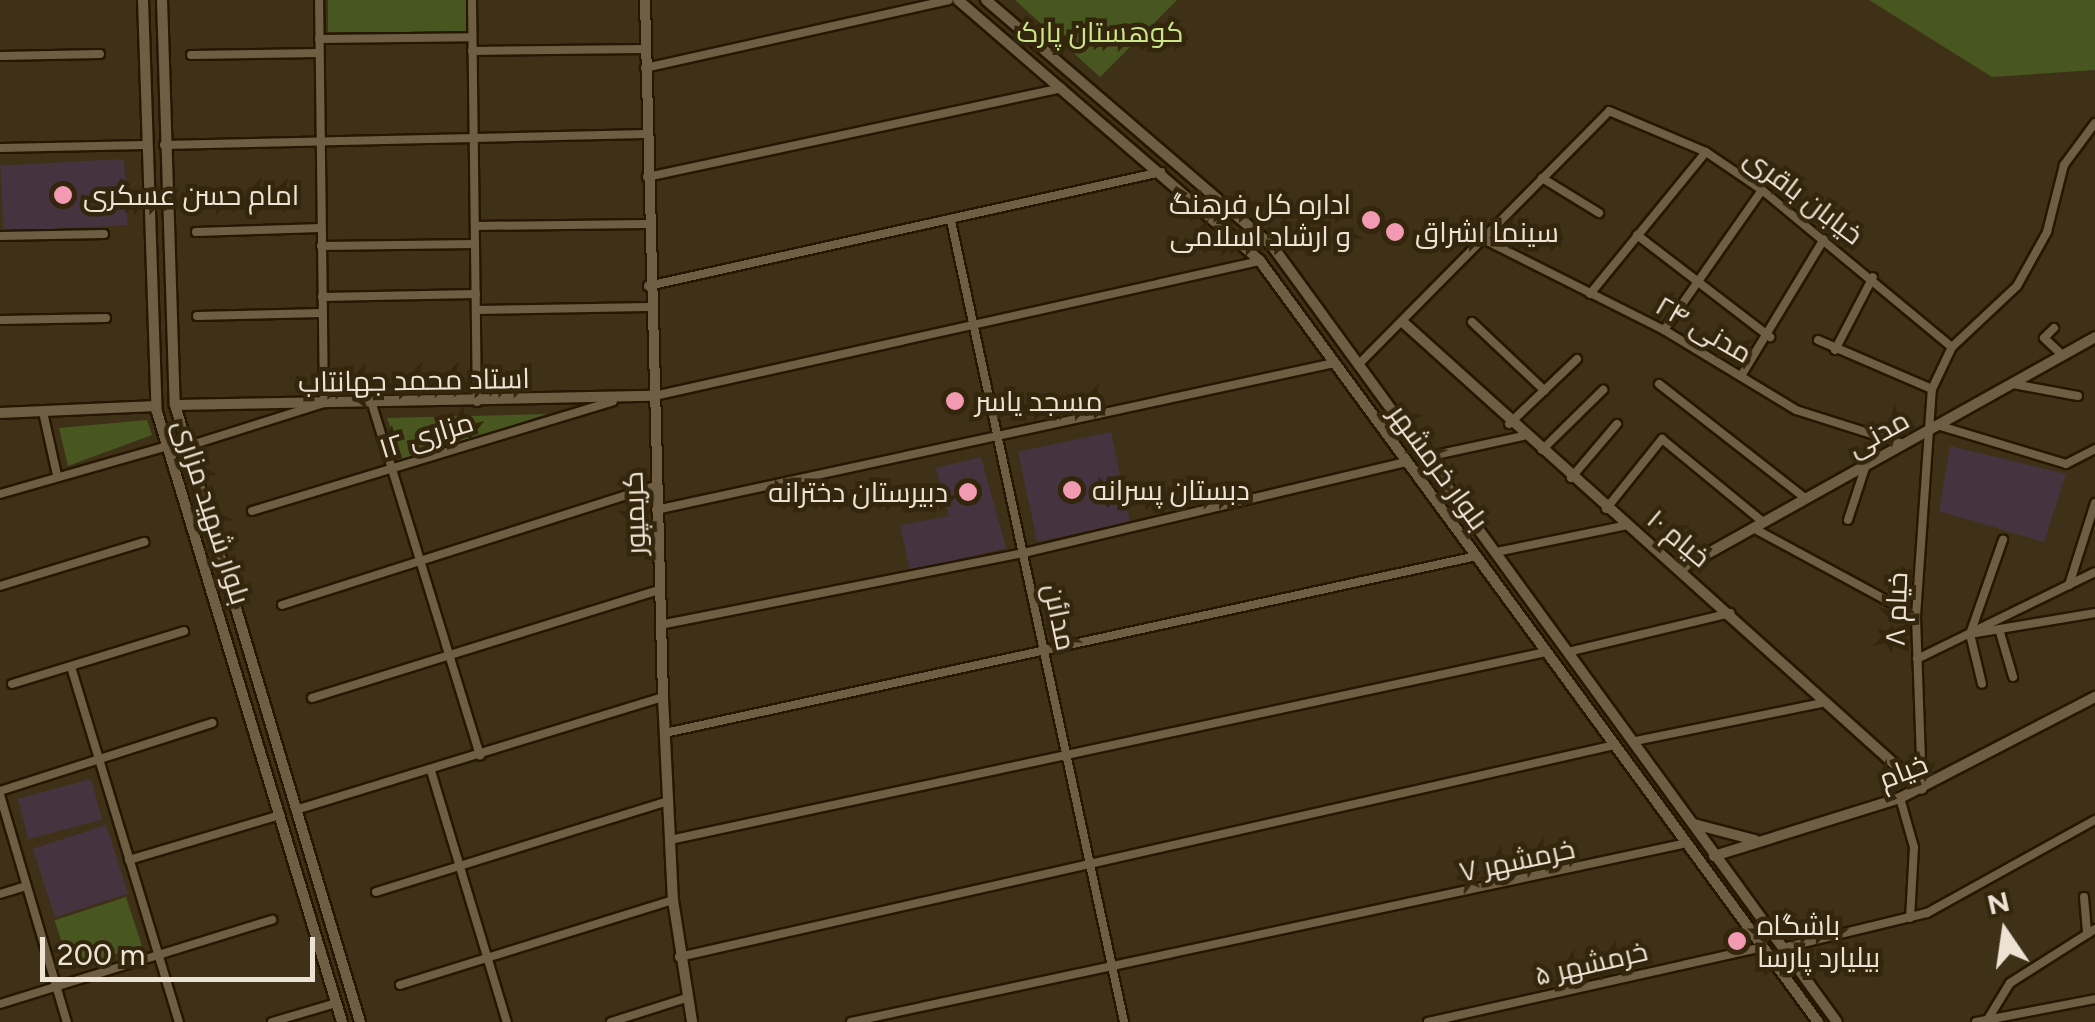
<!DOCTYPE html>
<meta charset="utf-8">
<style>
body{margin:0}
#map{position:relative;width:2095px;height:1022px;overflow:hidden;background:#3f3018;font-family:Figtree,Cairo,sans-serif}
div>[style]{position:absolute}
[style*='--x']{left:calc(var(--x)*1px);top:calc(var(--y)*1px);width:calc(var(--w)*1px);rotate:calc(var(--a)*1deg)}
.education>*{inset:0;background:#45343f;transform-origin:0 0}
.green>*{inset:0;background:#485620;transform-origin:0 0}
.roads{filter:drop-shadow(2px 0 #251701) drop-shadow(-2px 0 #251701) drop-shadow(0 2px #251701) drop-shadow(0 -2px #251701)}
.street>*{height:8px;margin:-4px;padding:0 4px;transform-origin:4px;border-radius:4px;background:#6e5e44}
.secondary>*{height:10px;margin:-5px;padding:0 5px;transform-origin:5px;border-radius:5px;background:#6e5e44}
.dots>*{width:28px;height:28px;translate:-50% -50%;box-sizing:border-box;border:5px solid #34260d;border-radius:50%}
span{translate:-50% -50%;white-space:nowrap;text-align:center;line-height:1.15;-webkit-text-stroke:9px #34260d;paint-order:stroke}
.park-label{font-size:28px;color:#cae689}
.poi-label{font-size:28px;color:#ede3d5}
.left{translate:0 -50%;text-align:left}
.right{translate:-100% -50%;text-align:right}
.street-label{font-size:28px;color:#ede3d5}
.north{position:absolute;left:1955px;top:882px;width:100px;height:100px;-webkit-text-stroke:8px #34260d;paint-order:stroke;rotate:347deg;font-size:28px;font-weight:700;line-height:40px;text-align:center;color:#ede3d5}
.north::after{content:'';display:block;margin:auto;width:35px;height:45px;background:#ede3d5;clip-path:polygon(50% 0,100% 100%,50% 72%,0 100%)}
.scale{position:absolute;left:40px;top:937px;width:275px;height:45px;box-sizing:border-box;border:5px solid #ede3d5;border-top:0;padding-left:12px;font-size:30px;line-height:35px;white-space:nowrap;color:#ede3d5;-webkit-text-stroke:8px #34260d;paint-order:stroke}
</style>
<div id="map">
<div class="education">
<div style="left:124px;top:159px;width:66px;height:124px;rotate:87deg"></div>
<div style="left:1111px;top:432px;width:92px;height:95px;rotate:78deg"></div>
<div style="clip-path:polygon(1950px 446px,2066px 474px,2044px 542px,1939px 511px)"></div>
<div style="clip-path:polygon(981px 457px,1006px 548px,910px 571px,900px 525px,949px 516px,936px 468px)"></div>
<div style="left:91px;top:779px;width:42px;height:76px;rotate:75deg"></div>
<div style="left:106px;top:825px;width:72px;height:77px;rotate:72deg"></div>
</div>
<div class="green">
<div style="left:328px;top:0;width:139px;height:32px"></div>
<div style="clip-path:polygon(1015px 0,1177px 0,1100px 77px)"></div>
<div style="clip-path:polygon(1869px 0,2095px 0,2095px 70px,1992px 77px)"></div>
<div style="clip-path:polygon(547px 414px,404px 463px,387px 418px)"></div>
<div style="clip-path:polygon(147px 420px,152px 435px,68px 466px,59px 428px)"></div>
<div style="left:126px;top:897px;width:51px;height:75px;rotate:72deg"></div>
</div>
<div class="roads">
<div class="street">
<div style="--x:472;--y:0;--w:402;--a:89.3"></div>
<div style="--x:319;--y:39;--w:153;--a:-0.7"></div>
<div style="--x:472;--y:51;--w:173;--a:-0.7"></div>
<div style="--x:191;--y:55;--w:128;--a:-0.9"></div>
<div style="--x:0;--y:56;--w:100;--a:-1.1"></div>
<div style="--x:645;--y:68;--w:311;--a:-12.6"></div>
<div style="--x:164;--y:145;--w:482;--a:-1.3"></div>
<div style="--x:0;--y:148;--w:146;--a:-1.2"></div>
<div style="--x:647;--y:177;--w:424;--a:-12.1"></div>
<div style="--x:1542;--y:178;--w:67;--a:31.6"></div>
<div style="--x:951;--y:221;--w:819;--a:77.81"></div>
<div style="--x:475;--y:226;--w:172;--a:-0.7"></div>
<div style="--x:196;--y:232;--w:125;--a:-1.8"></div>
<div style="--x:1637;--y:235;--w:168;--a:37.5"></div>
<div style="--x:0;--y:236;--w:104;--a:-1.1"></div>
<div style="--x:1487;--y:241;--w:198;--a:26.7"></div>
<div style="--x:1664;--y:330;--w:154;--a:31.2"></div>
<div style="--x:1796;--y:410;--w:112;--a:17.6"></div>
<div style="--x:321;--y:246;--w:154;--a:-0.7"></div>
<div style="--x:648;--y:286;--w:526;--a:-12.53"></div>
<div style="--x:1590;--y:294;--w:183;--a:-50.8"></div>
<div style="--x:322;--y:297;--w:154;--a:-1.1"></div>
<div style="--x:476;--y:310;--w:173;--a:-1"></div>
<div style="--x:197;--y:316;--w:125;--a:-1.4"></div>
<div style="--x:0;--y:320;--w:106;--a:-1.1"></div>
<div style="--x:1472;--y:322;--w:100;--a:43.4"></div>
<div style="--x:2054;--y:328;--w:14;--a:135"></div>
<div style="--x:2044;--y:338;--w:25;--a:43"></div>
<div style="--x:1664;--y:330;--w:171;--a:-55"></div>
<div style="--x:1818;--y:340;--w:124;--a:23.3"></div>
<div style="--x:1835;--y:350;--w:82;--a:-62.5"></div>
<div style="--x:1358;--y:365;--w:357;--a:-45.3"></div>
<div style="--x:1609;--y:111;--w:105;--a:22.9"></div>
<div style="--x:1706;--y:152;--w:68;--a:34.2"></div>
<div style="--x:1762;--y:190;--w:246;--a:39.6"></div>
<div style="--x:1741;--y:376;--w:160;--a:-58.8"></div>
<div style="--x:1659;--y:384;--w:187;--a:38"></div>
<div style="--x:2013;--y:384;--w:66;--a:10.5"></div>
<div style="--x:654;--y:396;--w:621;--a:-12.56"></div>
<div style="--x:371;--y:401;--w:371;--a:72.9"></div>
<div style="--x:43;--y:412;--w:65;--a:77.5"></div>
<div style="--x:1509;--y:424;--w:94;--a:-43.7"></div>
<div style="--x:1937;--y:425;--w:135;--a:16.8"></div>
<div style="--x:2066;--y:464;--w:33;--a:-27"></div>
<div style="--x:188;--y:446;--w:143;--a:-17.5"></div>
<div style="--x:324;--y:403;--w:403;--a:-90.7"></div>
<div style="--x:1542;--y:450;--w:86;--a:-44.5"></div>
<div style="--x:1426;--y:457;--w:99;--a:-12.2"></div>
<div style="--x:1571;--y:478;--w:71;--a:-49.6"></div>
<div style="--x:0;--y:494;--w:174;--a:-16"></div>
<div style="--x:1606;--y:509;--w:90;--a:-51.3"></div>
<div style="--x:1662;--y:439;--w:131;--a:39.4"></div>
<div style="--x:656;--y:510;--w:694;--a:-12.23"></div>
<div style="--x:252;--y:511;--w:377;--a:-16.9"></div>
<div style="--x:1848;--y:520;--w:58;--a:-71.9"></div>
<div style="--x:1753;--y:528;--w:185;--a:28.4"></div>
<div style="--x:1496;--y:552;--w:135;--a:-11.6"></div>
<div style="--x:2069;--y:585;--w:86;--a:-72.4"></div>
<div style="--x:0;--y:586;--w:151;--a:-17"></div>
<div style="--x:282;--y:605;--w:392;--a:-17.7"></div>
<div style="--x:660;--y:625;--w:371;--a:-11.2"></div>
<div style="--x:1024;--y:553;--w:394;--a:-13.4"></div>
<div style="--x:1999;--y:629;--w:50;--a:73.7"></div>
<div style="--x:1976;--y:633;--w:121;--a:-9.5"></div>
<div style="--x:1970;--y:634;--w:100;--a:-70.7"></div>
<div style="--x:1970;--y:634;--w:51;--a:76.5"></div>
<div style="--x:1568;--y:652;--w:167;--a:-13.5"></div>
<div style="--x:1917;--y:659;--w:198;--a:-26"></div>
<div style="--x:71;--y:667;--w:371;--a:73.1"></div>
<div style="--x:12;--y:684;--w:180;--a:-17.1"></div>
<div style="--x:312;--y:698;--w:363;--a:-17.3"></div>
<div style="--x:665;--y:733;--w:831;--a:-12.3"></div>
<div style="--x:1635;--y:741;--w:195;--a:-11.5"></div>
<div style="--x:431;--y:771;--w:262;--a:73.2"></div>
<div style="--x:1922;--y:789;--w:173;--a:-92"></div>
<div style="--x:1916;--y:616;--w:228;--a:-86"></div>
<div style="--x:1932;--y:389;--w:47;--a:-64.5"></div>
<div style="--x:1952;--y:347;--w:89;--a:-43.2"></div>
<div style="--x:2017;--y:286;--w:62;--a:-60.9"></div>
<div style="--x:2047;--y:232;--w:69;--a:-75.8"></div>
<div style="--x:2064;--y:165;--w:52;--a:-53.6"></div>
<div style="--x:0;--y:791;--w:223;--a:-17.8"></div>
<div style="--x:0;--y:795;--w:237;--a:73.6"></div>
<div style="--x:1900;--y:798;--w:51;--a:74.1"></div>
<div style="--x:1914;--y:847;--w:71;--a:93.2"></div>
<div style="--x:299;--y:809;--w:381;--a:-17.1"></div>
<div style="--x:670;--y:840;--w:896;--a:-12.11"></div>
<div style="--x:129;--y:860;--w:158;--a:-16.6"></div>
<div style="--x:376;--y:892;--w:306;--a:-17.3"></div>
<div style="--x:0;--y:894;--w:28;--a:-17"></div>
<div style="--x:2084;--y:897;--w:37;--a:85"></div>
<div style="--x:1783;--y:948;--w:148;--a:-13.7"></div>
<div style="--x:1927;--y:913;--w:192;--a:-29"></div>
<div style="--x:679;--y:957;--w:960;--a:-12.76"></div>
<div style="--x:400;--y:985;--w:286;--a:-17.3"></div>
<div style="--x:0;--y:1004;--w:285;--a:-17.2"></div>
<div style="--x:1988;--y:1019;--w:42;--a:-58.6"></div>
<div style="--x:2010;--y:983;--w:101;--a:-32.4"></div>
<div style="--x:272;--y:1022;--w:67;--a:-16.5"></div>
<div style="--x:611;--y:1022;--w:79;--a:-17.7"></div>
<div style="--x:851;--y:1022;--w:855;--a:-12.09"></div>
<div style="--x:1428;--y:1022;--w:344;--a:-12.6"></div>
<div style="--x:1976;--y:1022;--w:121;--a:-10.9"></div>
</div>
<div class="secondary">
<div style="--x:143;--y:0;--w:412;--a:88.1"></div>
<div style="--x:157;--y:412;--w:637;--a:73.13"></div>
<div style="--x:162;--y:0;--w:405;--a:88.2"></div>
<div style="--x:175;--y:405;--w:644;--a:73.31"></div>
<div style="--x:645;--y:0;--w:697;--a:88.52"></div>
<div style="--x:663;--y:697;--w:203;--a:87.2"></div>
<div style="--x:673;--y:900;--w:123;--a:81.1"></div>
<div style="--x:958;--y:0;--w:399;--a:40.8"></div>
<div style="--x:1260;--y:261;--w:944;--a:53.75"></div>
<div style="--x:986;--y:0;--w:379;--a:40.7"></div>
<div style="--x:1273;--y:247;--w:958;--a:53.96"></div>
<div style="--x:1405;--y:324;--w:695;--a:41.97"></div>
<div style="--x:175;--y:405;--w:477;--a:-1.1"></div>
<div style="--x:0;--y:413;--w:156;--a:-2.6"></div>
<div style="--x:1682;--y:568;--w:473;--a:-29.2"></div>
<div style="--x:1694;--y:824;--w:63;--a:14.7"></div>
<div style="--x:1714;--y:856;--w:195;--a:-17.3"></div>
<div style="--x:1900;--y:798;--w:220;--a:-27.4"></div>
</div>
</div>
<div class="dots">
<div style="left:63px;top:195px;background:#f19ab1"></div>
<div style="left:1371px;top:220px;background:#f19ab1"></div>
<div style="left:1395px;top:232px;background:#f19ab1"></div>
<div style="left:955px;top:401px;background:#f19ab1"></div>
<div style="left:1072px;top:490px;background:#f19ab1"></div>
<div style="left:968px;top:492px;background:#f19ab1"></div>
<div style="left:1737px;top:941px;background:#f19ab1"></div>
</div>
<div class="park-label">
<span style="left:1100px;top:32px">کوهستان پارک</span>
</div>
<div class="poi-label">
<span class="left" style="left:83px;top:195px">امام حسن عسکری</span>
<span class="right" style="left:1351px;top:220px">اداره کل فرهنگ<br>و ارشاد اسلامی</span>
<span class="left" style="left:1415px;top:232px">سینما اشراق</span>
<span class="left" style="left:975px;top:401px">مسجد یاسر</span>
<span class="left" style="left:1092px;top:490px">دبستان پسرانه</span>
<span class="right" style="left:948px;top:492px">دبیرستان دخترانه</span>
<span class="left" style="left:1757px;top:941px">باشگاه<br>بیلیارد پارسا</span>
</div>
<div class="street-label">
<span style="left:1804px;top:196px;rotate:37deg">خیابان باقری</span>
<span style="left:1704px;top:329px;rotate:30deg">مدنی ۲۴</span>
<span style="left:414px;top:380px;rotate:-1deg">استاد محمد جهانتاب</span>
<span style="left:1878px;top:433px;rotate:-29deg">مدنی</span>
<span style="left:426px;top:435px;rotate:-17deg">مزاری ۱۲</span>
<span style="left:1439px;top:467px;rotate:54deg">بلوار خرمشهر</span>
<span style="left:212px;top:512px;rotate:72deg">بلوار شهید مزاری</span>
<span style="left:634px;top:513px;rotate:-92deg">کریمپور</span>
<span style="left:1679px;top:538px;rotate:40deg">خیام ۱۰</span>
<span style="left:1896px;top:609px;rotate:-88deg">خیام ۸</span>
<span style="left:1060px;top:617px;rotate:78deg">مدائن</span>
<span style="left:1903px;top:771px;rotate:-21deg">خیام</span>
<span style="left:1517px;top:860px;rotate:-12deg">خرمشهر ۷</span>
<span style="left:1591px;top:963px;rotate:-13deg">خرمشهر ۵</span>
</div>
<div class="north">N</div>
<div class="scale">200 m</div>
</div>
